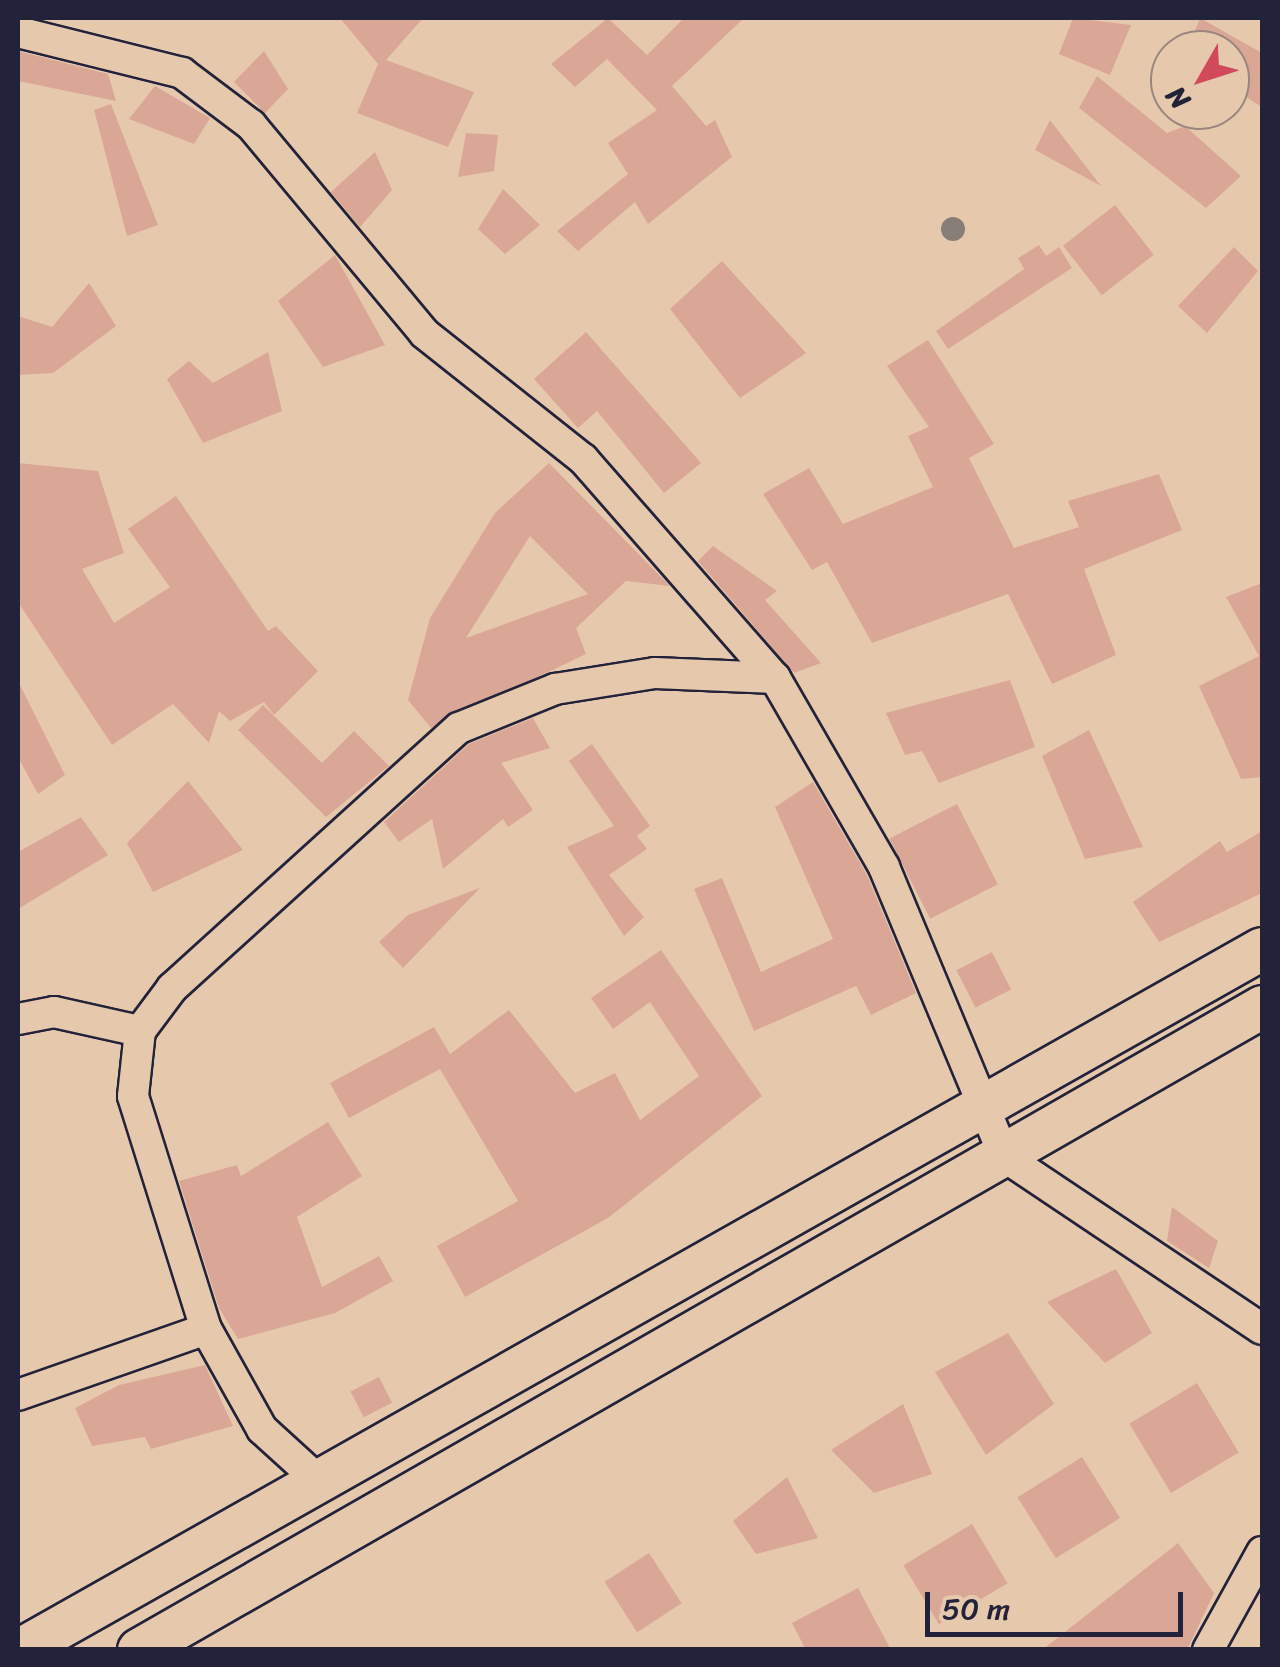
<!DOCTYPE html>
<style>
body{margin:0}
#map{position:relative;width:1280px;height:1667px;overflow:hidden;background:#e6c9ad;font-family:Sriracha,sans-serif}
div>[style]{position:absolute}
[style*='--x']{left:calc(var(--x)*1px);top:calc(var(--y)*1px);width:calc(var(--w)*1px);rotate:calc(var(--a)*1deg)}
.building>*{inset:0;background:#daa796;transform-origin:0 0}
.roads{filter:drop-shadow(2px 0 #22223b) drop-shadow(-2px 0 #22223b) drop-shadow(0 2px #22223b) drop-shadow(0 -2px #22223b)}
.street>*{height:30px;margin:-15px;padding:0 15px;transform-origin:15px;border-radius:15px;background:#e6c9ad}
.secondary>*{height:42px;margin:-21px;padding:0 21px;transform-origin:21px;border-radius:21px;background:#e6c9ad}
.trees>*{width:24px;height:24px;margin:-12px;border-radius:50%;background:#877e78}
span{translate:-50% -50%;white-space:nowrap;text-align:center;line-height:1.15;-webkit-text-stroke:10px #e6c9ad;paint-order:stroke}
.frame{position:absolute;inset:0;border:20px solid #22223b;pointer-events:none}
.north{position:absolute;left:1150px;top:30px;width:100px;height:100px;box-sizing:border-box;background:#e6c9ad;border:2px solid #98867f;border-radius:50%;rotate:231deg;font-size:28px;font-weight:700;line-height:40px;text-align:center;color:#22223b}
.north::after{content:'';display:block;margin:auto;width:35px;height:45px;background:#d1495b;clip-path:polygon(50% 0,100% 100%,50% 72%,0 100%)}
.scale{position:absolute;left:925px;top:1592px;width:258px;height:45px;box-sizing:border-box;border:5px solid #22223b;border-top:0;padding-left:12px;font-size:30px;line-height:35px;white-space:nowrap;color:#22223b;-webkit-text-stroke:8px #e6c9ad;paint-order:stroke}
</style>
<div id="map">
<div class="building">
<div style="clip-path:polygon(340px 18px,423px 18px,386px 60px,474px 92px,448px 147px,357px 113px,378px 64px)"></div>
<div style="clip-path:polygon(608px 18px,647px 55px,684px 18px,744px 18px,672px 86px,706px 126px,715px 120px,732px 157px,648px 224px,635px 202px,578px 251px,557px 231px,628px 174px,608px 143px,657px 110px,607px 59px,575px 87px,551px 64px)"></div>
<div style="clip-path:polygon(1073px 18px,1131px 25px,1110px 75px,1059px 54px)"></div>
<div style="clip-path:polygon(1200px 18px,1262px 53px,1262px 107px,1230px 87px,1230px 50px,1187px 50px)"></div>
<div style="clip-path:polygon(18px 51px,108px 74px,116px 101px,18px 81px)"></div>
<div style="clip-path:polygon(264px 51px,288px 89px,265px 113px,234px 82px)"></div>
<div style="clip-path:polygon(1097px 76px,1167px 133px,1185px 126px,1241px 176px,1206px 208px,1079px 108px)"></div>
<div style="clip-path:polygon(155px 86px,210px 118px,194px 144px,129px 119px)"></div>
<div style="clip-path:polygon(111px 104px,158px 225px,127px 236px,94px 110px)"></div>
<div style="clip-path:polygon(1050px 120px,1101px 186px,1035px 150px)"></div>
<div style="clip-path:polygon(466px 133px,498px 135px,494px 171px,458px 177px)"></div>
<div style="clip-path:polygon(375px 152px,392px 190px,360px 227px,331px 192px)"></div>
<div style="clip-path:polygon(503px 189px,540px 225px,505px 254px,478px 229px)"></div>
<div style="left:1115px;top:205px;width:63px;height:66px;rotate:52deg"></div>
<div style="clip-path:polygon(1039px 245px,1046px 256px,1059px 247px,1072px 268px,948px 349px,936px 331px,1024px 269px,1018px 258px)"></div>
<div style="clip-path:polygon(1234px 247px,1258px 271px,1207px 333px,1178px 306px)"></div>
<div style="clip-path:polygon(335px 255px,385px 345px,323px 367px,278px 301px)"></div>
<div style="clip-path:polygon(722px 261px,806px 353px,740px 398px,670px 309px)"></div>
<div style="clip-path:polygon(89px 283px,116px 326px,53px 373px,18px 375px,18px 316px,52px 327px)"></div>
<div style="clip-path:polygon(586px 332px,701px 463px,664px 493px,597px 411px,578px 428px,534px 379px)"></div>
<div style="clip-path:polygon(928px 340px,994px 444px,969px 458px,1014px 548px,1079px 527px,1068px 501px,1159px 474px,1182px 530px,1084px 569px,1116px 655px,1052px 684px,1008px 594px,872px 643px,827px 562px,812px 570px,763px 494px,809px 468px,843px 524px,933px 487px,908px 436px,929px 427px,887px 366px)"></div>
<div style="clip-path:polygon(268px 352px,282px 411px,203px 443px,167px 379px,189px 361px,213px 383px)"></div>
<div style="clip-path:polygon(18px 463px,98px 471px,124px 553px,82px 569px,114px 623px,170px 587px,128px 529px,176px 496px,268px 631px,276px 626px,318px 671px,274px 715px,264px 702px,230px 721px,219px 711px,209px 743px,173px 704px,112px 745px,18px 602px)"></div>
<div style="clip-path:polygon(evenodd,549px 463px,670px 586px,626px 581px,576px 628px,586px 654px,431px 728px,408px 700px,430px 618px,495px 513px,549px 463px,530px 536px,588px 594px,466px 638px,530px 536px)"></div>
<div style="clip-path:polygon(713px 546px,777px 591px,765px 600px,821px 663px,794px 673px,698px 561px)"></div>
<div style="clip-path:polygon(1262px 583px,1262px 777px,1241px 779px,1199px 686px,1259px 656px,1226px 597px)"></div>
<div style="clip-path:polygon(1010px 680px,1035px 747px,939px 783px,922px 751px,905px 755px,886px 713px)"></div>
<div style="clip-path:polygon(18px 681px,65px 775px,38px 794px,18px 757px)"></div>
<div style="clip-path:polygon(263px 705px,322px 763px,354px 731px,389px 766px,326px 817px,238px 730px)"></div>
<div style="clip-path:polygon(533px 718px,550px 748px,501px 763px,533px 810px,508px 827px,503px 819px,443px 869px,432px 819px,399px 842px,384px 822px,469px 744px)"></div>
<div style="clip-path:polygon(1089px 730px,1143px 847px,1085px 859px,1042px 756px)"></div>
<div style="clip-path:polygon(592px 744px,650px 826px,637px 836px,647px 849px,609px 875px,644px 917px,624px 936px,567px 847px,614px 826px,569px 761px)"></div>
<div style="clip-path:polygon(188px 781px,243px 850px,153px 892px,127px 843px)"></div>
<div style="clip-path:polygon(813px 782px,867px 875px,916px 993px,871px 1015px,856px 986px,754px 1031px,694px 889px,722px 878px,761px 972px,833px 939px,775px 807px)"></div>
<div style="left:957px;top:804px;width:90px;height:76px;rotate:63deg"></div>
<div style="clip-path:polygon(81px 817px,108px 855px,18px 909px,18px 852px)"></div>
<div style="clip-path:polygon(1262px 831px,1262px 893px,1159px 942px,1133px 902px,1220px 841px,1227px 852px)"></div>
<div style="clip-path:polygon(480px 888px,403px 968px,379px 942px,408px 915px)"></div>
<div style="clip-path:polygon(661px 950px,762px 1096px,608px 1218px,465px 1297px,437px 1246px,518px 1201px,440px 1069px,349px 1118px,330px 1083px,434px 1027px,450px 1054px,509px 1010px,575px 1093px,615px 1073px,640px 1120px,699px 1076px,650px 1002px,613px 1029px,591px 998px)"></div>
<div style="left:992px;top:952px;width:42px;height:40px;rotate:63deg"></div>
<div style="clip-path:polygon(328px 1122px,362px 1176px,297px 1217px,322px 1287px,379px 1256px,393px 1281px,335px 1313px,238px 1339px,219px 1308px,179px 1181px,237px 1165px,241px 1176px)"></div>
<div style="clip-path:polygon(1172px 1207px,1218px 1241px,1209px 1268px,1167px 1241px)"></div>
<div style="clip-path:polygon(1116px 1269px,1152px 1333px,1105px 1363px,1047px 1302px)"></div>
<div style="clip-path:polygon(1008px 1333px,1054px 1404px,986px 1455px,935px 1372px)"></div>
<div style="clip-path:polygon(205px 1365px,233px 1426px,151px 1449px,145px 1437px,92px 1446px,75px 1408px,119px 1385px)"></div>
<div style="left:379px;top:1377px;width:29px;height:32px;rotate:63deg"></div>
<div style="left:1197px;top:1383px;width:81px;height:79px;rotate:59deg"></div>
<div style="clip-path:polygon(903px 1404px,932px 1474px,874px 1493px,831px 1450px)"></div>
<div style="left:1082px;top:1457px;width:72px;height:76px;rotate:58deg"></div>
<div style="clip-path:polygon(787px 1477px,818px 1538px,756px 1554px,733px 1521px)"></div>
<div style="left:972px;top:1524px;width:69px;height:80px;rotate:59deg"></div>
<div style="clip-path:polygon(1178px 1543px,1214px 1593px,1187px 1650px,1042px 1650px)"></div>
<div style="left:649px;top:1553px;width:60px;height:53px;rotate:57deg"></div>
<div style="clip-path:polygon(858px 1588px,891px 1650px,806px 1650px,792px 1623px)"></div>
</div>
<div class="roads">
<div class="street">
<div style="--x:18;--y:32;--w:169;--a:14"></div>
<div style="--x:182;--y:73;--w:86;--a:37"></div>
<div style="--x:251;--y:125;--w:271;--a:50.2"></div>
<div style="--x:424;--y:333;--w:203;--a:38.4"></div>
<div style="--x:583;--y:459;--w:291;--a:48.8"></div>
<div style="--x:775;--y:678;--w:218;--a:60"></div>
<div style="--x:884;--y:867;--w:314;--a:67.4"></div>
<div style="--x:1005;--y:1157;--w:309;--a:33.8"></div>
<div style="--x:18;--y:1019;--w:37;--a:-11"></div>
<div style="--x:54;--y:1012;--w:88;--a:12.5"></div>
<div style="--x:18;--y:1395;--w:199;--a:-19.3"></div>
<div style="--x:318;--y:1480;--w:76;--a:-137.7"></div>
<div style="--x:262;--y:1429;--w:115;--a:-119.2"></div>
<div style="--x:206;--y:1329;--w:244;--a:-107.4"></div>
<div style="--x:133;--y:1096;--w:65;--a:-83.9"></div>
<div style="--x:140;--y:1031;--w:54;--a:-53.3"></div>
<div style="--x:172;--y:988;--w:387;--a:-42.2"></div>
<div style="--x:459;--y:728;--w:104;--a:-22.1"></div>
<div style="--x:555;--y:689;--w:101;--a:-9.1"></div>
<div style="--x:655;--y:673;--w:120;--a:2.4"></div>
<div style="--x:1208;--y:1650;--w:112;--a:-61.1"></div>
</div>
<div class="secondary">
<div style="--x:20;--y:1650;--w:1426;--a:-29.44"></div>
<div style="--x:139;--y:1650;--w:1294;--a:-29.79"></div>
</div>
</div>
<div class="trees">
<div style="left:953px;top:229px"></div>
</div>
<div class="frame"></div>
<div class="north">N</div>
<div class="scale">50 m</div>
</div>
